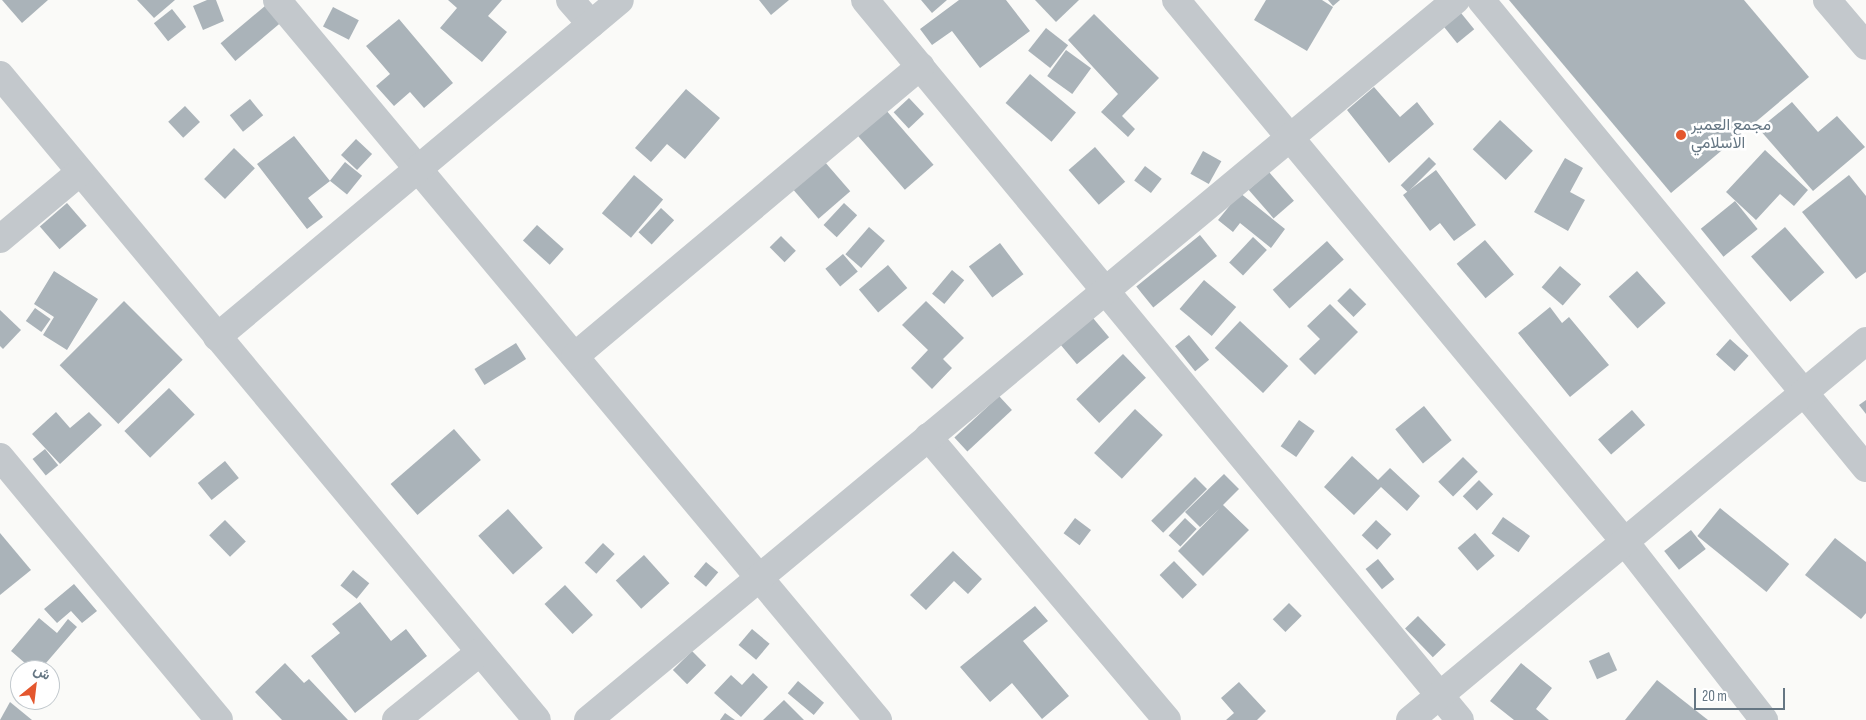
<!DOCTYPE html>
<meta charset="utf-8">
<style>
body{margin:0}
#map{position:relative;width:1866px;height:720px;overflow:hidden;background:#fafaf8;font-family:"Sofia Sans Condensed",Vazirmatn,sans-serif}
div>[style]{position:absolute}
[style*='--x']{left:calc(var(--x)*1px);top:calc(var(--y)*1px);width:calc(var(--w)*1px);rotate:calc(var(--a)*1deg)}
.building>*{inset:0;background:#aab3b9;transform-origin:0 0}
.minor>*{height:28px;margin:-14px;padding:0 14px;transform-origin:14px;border-radius:14px;background:#c3c8cc}
.dots>*{width:14px;height:14px;translate:-50% -50%;box-sizing:border-box;border:2px solid #fff;border-radius:50%}
span{translate:-50% -50%;white-space:nowrap;text-align:center;line-height:1.15;-webkit-text-stroke:5px #fff;paint-order:stroke}
.poi-label{font-size:16px;color:#657683}
.left{translate:0 -50%;text-align:left}
.north{position:absolute;left:10px;top:660px;width:50px;height:50px;box-sizing:border-box;background:#fff;border:1px solid #c1c8cd;border-radius:50%;rotate:29deg;font-size:14px;font-weight:700;line-height:20px;text-align:center;color:#657683}
.north::after{content:'';display:block;margin:auto;width:18px;height:22px;background:#e4572e;clip-path:polygon(50% 0,100% 100%,50% 72%,0 100%)}
.scale{position:absolute;left:1694px;top:688px;width:91px;height:22px;box-sizing:border-box;border:2px solid #657683;border-top:0;padding-left:6px;font-size:15px;line-height:18px;white-space:nowrap;color:#657683;-webkit-text-stroke:4px #fff;paint-order:stroke}
</style>
<div id="map">
<div class="building">
<div style="clip-path:polygon(2px 0,48px 0,22px 23px)"></div>
<div style="clip-path:polygon(137px 0,175px 0,154px 18px)"></div>
<div style="clip-path:polygon(207px 0,216px 0,224px 21px,203px 30px,193px 6px)"></div>
<div style="clip-path:polygon(448px 0,502px 0,488px 16px,507px 32px,482px 62px,440px 28px,457px 8px)"></div>
<div style="clip-path:polygon(759px 0,789px 0,771px 15px)"></div>
<div style="clip-path:polygon(921px 0,947px 0,932px 13px)"></div>
<div style="clip-path:polygon(959px 0,1006px 0,1030px 31px,980px 68px,952px 31px,932px 45px,920px 29px)"></div>
<div style="clip-path:polygon(1035px 0,1079px 0,1056px 22px)"></div>
<div style="clip-path:polygon(1266px 0,1322px 0,1333px 7px,1307px 51px,1254px 20px)"></div>
<div style="clip-path:polygon(1328px 0,1340px 0,1333px 6px)"></div>
<div style="clip-path:polygon(1509px 0,1744px 0,1809px 77px,1671px 193px)"></div>
<div style="left:265px;top:6px;width:23px;height:58px;rotate:50deg"></div>
<div style="left:333px;top:7px;width:29px;height:22px;rotate:27deg"></div>
<div style="left:172px;top:9px;width:23px;height:23px;rotate:52deg"></div>
<div style="left:1461px;top:13px;width:21px;height:22px;rotate:51deg"></div>
<div style="clip-path:polygon(1094px 14px,1159px 78px,1122px 116px,1135px 129px,1128px 137px,1101px 112px,1118px 94px,1068px 40px)"></div>
<div style="clip-path:polygon(399px 19px,453px 83px,424px 108px,410px 92px,394px 106px,376px 86px,390px 74px,366px 46px)"></div>
<div style="left:1046px;top:28px;width:28px;height:29px;rotate:38deg"></div>
<div style="left:1066px;top:50px;width:31px;height:32px;rotate:36deg"></div>
<div style="left:1030px;top:74px;width:60px;height:38px;rotate:40deg"></div>
<div style="clip-path:polygon(1374px 87px,1400px 117px,1417px 102px,1434px 124px,1389px 163px,1347px 110px)"></div>
<div style="clip-path:polygon(686px 89px,720px 118px,685px 159px,667px 144px,651px 162px,635px 148px)"></div>
<div style="left:909px;top:98px;width:22px;height:21px;rotate:47deg"></div>
<div style="left:250px;top:99px;width:21px;height:26px;rotate:51deg"></div>
<div style="clip-path:polygon(1792px 102px,1818px 132px,1837px 116px,1865px 147px,1813px 191px,1759px 129px)"></div>
<div style="left:185px;top:106px;width:22px;height:23px;rotate:47deg"></div>
<div style="left:885px;top:109px;width:74px;height:38px;rotate:49deg"></div>
<div style="left:1500px;top:120px;width:45px;height:40px;rotate:43deg"></div>
<div style="clip-path:polygon(294px 136px,330px 181px,308px 198px,323px 217px,307px 229px,257px 164px)"></div>
<div style="left:356px;top:139px;width:22px;height:22px;rotate:43deg"></div>
<div style="left:1095px;top:147px;width:46px;height:35px;rotate:49deg"></div>
<div style="left:234px;top:148px;width:29px;height:43px;rotate:44deg"></div>
<div style="clip-path:polygon(1765px 150px,1808px 190px,1794px 206px,1780px 194px,1756px 220px,1726px 192px)"></div>
<div style="left:1203px;top:151px;width:21px;height:26px;rotate:29deg"></div>
<div style="left:1429px;top:157px;width:10px;height:40px;rotate:45deg"></div>
<div style="clip-path:polygon(1565px 158px,1583px 168px,1570px 192px,1585px 200px,1568px 231px,1534px 212px)"></div>
<div style="left:824px;top:161px;width:40px;height:42px;rotate:49deg"></div>
<div style="left:345px;top:162px;width:22px;height:24px;rotate:39deg"></div>
<div style="left:1145px;top:166px;width:21px;height:18px;rotate:37deg"></div>
<div style="clip-path:polygon(1436px 170px,1476px 225px,1454px 241px,1440px 223px,1430px 231px,1403px 195px)"></div>
<div style="left:1269px;top:172px;width:38px;height:27px;rotate:49deg"></div>
<div style="left:634px;top:175px;width:38px;height:50px;rotate:40deg"></div>
<div style="clip-path:polygon(1849px 175px,1866px 196px,1866px 272px,1856px 279px,1802px 212px)"></div>
<div style="clip-path:polygon(1240px 193px,1285px 229px,1271px 248px,1240px 223px,1233px 232px,1218px 220px)"></div>
<div style="left:1735px;top:201px;width:36px;height:44px;rotate:51deg"></div>
<div style="left:67px;top:203px;width:30px;height:36px;rotate:49deg"></div>
<div style="left:844px;top:203px;width:18px;height:30px;rotate:43deg"></div>
<div style="left:661px;top:208px;width:18px;height:33px;rotate:43deg"></div>
<div style="left:537px;top:225px;width:36px;height:21px;rotate:42deg"></div>
<div style="left:869px;top:227px;width:21px;height:36px;rotate:41deg"></div>
<div style="left:1785px;top:227px;width:60px;height:45px;rotate:49deg"></div>
<div style="left:1200px;top:235px;width:27px;height:82px;rotate:51deg"></div>
<div style="left:781px;top:236px;width:21px;height:16px;rotate:45deg"></div>
<div style="left:1253px;top:237px;width:19px;height:35px;rotate:43deg"></div>
<div style="left:1485px;top:240px;width:45px;height:37px;rotate:50deg"></div>
<div style="left:1327px;top:241px;width:25px;height:73px;rotate:48deg"></div>
<div style="left:1000px;top:243px;width:39px;height:39px;rotate:53deg"></div>
<div style="left:843px;top:254px;width:23px;height:23px;rotate:50deg"></div>
<div style="left:888px;top:265px;width:30px;height:38px;rotate:50deg"></div>
<div style="left:1560px;top:266px;width:28px;height:28px;rotate:41deg"></div>
<div style="left:952px;top:270px;width:16px;height:31px;rotate:40deg"></div>
<div style="clip-path:polygon(54px 271px,98px 299px,67px 350px,43px 335px,54px 317px,34px 304px)"></div>
<div style="left:1637px;top:271px;width:43px;height:38px;rotate:48deg"></div>
<div style="left:1204px;top:280px;width:42px;height:38px;rotate:40deg"></div>
<div style="left:1350px;top:288px;width:23px;height:18px;rotate:45deg"></div>
<div style="left:124px;top:301px;width:83px;height:91px;rotate:45deg"></div>
<div style="clip-path:polygon(926px 301px,964px 338px,943px 359px,952px 368px,932px 389px,911px 368px,928px 350px,902px 325px)"></div>
<div style="clip-path:polygon(1330px 304px,1358px 332px,1315px 375px,1299px 359px,1320px 339px,1307px 326px)"></div>
<div style="clip-path:polygon(1550px 307px,1562px 323px,1569px 317px,1609px 365px,1570px 397px,1518px 333px)"></div>
<div style="left:35px;top:308px;width:19px;height:16px;rotate:35deg"></div>
<div style="clip-path:polygon(0 310px,21px 330px,3px 349px,0 346px)"></div>
<div style="left:1093px;top:318px;width:25px;height:42px;rotate:50deg"></div>
<div style="left:1240px;top:321px;width:66px;height:37px;rotate:43deg"></div>
<div style="left:1189px;top:335px;width:32px;height:18px;rotate:51deg"></div>
<div style="left:1730px;top:339px;width:25px;height:21px;rotate:42deg"></div>
<div style="left:516px;top:343px;width:19px;height:49px;rotate:58deg"></div>
<div style="left:1123px;top:354px;width:33px;height:65px;rotate:46deg"></div>
<div style="left:169px;top:388px;width:37px;height:62px;rotate:46deg"></div>
<div style="left:999px;top:396px;width:19px;height:61px;rotate:47deg"></div>
<div style="clip-path:polygon(1866px 400px,1866px 414px,1859px 405px)"></div>
<div style="left:1424px;top:406px;width:44px;height:37px;rotate:51deg"></div>
<div style="left:1135px;top:409px;width:38px;height:60px;rotate:43deg"></div>
<div style="left:1632px;top:410px;width:20px;height:45px;rotate:49deg"></div>
<div style="clip-path:polygon(56px 412px,70px 428px,89px 412px,102px 425px,60px 464px,32px 434px)"></div>
<div style="left:1299px;top:420px;width:19px;height:32px;rotate:35deg"></div>
<div style="left:454px;top:429px;width:41px;height:84px;rotate:49deg"></div>
<div style="left:45px;top:449px;width:21px;height:16px;rotate:51deg"></div>
<div style="clip-path:polygon(1352px 456px,1378px 480px,1390px 468px,1420px 496px,1407px 511px,1381px 487px,1354px 515px,1324px 487px)"></div>
<div style="left:1463px;top:457px;width:21px;height:35px;rotate:45deg"></div>
<div style="left:225px;top:461px;width:22px;height:35px;rotate:51deg"></div>
<div style="clip-path:polygon(1224px 474px,1239px 489px,1223px 505px,1249px 530px,1203px 576px,1178px 551px,1219px 509px,1200px 527px,1185px 512px)"></div>
<div style="left:1195px;top:477px;width:17px;height:62px;rotate:45deg"></div>
<div style="left:1479px;top:480px;width:20px;height:23px;rotate:45deg"></div>
<div style="left:1720px;top:508px;width:89px;height:36px;rotate:39deg"></div>
<div style="left:508px;top:509px;width:52px;height:40px;rotate:48deg"></div>
<div style="left:1503px;top:517px;width:33px;height:20px;rotate:35deg"></div>
<div style="left:1075px;top:518px;width:20px;height:19px;rotate:37deg"></div>
<div style="left:1185px;top:518px;width:16px;height:24px;rotate:43deg"></div>
<div style="left:225px;top:520px;width:30px;height:22px;rotate:46deg"></div>
<div style="left:1376px;top:520px;width:21px;height:21px;rotate:43deg"></div>
<div style="left:1691px;top:530px;width:24px;height:34px;rotate:52deg"></div>
<div style="clip-path:polygon(0 533px,31px 570px,0 595px)"></div>
<div style="left:1475px;top:533px;width:30px;height:23px;rotate:49deg"></div>
<div style="clip-path:polygon(1835px 538px,1866px 562px,1866px 613px,1861px 619px,1805px 575px)"></div>
<div style="left:603px;top:543px;width:16px;height:27px;rotate:43deg"></div>
<div style="clip-path:polygon(953px 551px,982px 579px,968px 594px,954px 581px,926px 610px,910px 595px)"></div>
<div style="left:644px;top:555px;width:38px;height:38px;rotate:48deg"></div>
<div style="left:1378px;top:559px;width:26px;height:16px;rotate:51deg"></div>
<div style="left:1174px;top:561px;width:33px;height:20px;rotate:46deg"></div>
<div style="left:706px;top:562px;width:16px;height:19px;rotate:40deg"></div>
<div style="left:353px;top:570px;width:21px;height:20px;rotate:39deg"></div>
<div style="clip-path:polygon(74px 584px,97px 611px,82px 623px,71px 611px,57px 623px,44px 609px)"></div>
<div style="left:565px;top:585px;width:41px;height:28px;rotate:47deg"></div>
<div style="clip-path:polygon(360px 602px,391px 641px,406px 629px,427px 656px,355px 713px,311px 656px,340px 633px,332px 624px)"></div>
<div style="left:1289px;top:603px;width:18px;height:23px;rotate:45deg"></div>
<div style="clip-path:polygon(1035px 606px,1048px 621px,1023px 641px,1069px 696px,1042px 719px,1012px 683px,990px 702px,960px 667px)"></div>
<div style="left:1418px;top:616px;width:40px;height:18px;rotate:46deg"></div>
<div style="clip-path:polygon(39px 618px,57px 633px,68px 619px,77px 627px,40px 670px,33px 670px,11px 651px)"></div>
<div style="left:752px;top:629px;width:23px;height:21px;rotate:40deg"></div>
<div style="left:692px;top:651px;width:20px;height:27px;rotate:45deg"></div>
<div style="left:1609px;top:652px;width:20px;height:22px;rotate:66deg"></div>
<div style="clip-path:polygon(285px 663px,304px 683px,309px 679px,348px 720px,282px 720px,255px 692px)"></div>
<div style="clip-path:polygon(1521px 663px,1552px 688px,1536px 709px,1549px 720px,1514px 720px,1490px 701px)"></div>
<div style="clip-path:polygon(753px 673px,768px 687px,741px 717px,714px 693px,731px 675px,742px 685px)"></div>
<div style="clip-path:polygon(1657px 680px,1708px 720px,1625px 720px)"></div>
<div style="left:798px;top:681px;width:34px;height:16px;rotate:40deg"></div>
<div style="clip-path:polygon(1239px 682px,1266px 711px,1257px 720px,1226px 720px,1234px 713px,1221px 698px)"></div>
<div style="clip-path:polygon(28px 700px,46px 700px,38px 709px)"></div>
<div style="clip-path:polygon(784px 700px,804px 720px,763px 720px)"></div>
<div style="clip-path:polygon(10px 702px,32px 720px,0 720px)"></div>
<div style="clip-path:polygon(725px 713px,735px 720px,720px 720px)"></div>
</div>
<div class="minor">
<div style="--x:277;--y:0;--w:938;--a:50.15"></div>
<div style="--x:570;--y:0;--w:32;--a:49"></div>
<div style="--x:865;--y:0;--w:934;--a:50.43"></div>
<div style="--x:1176;--y:0;--w:704;--a:50.36"></div>
<div style="--x:1625;--y:542;--w:226;--a:52"></div>
<div style="--x:1481;--y:0;--w:606;--a:50.56"></div>
<div style="--x:1827;--y:0;--w:60;--a:49.7"></div>
<div style="--x:0;--y:75;--w:839;--a:50.22"></div>
<div style="--x:0;--y:239;--w:104;--a:-39.9"></div>
<div style="--x:217;--y:337;--w:525;--a:-39.9"></div>
<div style="--x:575;--y:356;--w:451;--a:-40"></div>
<div style="--x:928;--y:437;--w:370;--a:49.8"></div>
<div style="--x:0;--y:457;--w:342;--a:50.2"></div>
<div style="--x:396;--y:720;--w:108;--a:-39"></div>
<div style="--x:588;--y:720;--w:1128;--a:-39.68"></div>
<div style="--x:1410;--y:720;--w:593;--a:-39.73"></div>
</div>
<div class="dots">
<div style="left:1681px;top:135px;background:#e4572e"></div>
</div>
<div class="poi-label">
<span class="left" style="left:1691px;top:135px">مجمع العمير<br>الاسلامي</span>
</div>
<div class="north">ش</div>
<div class="scale">20 m</div>
</div>
